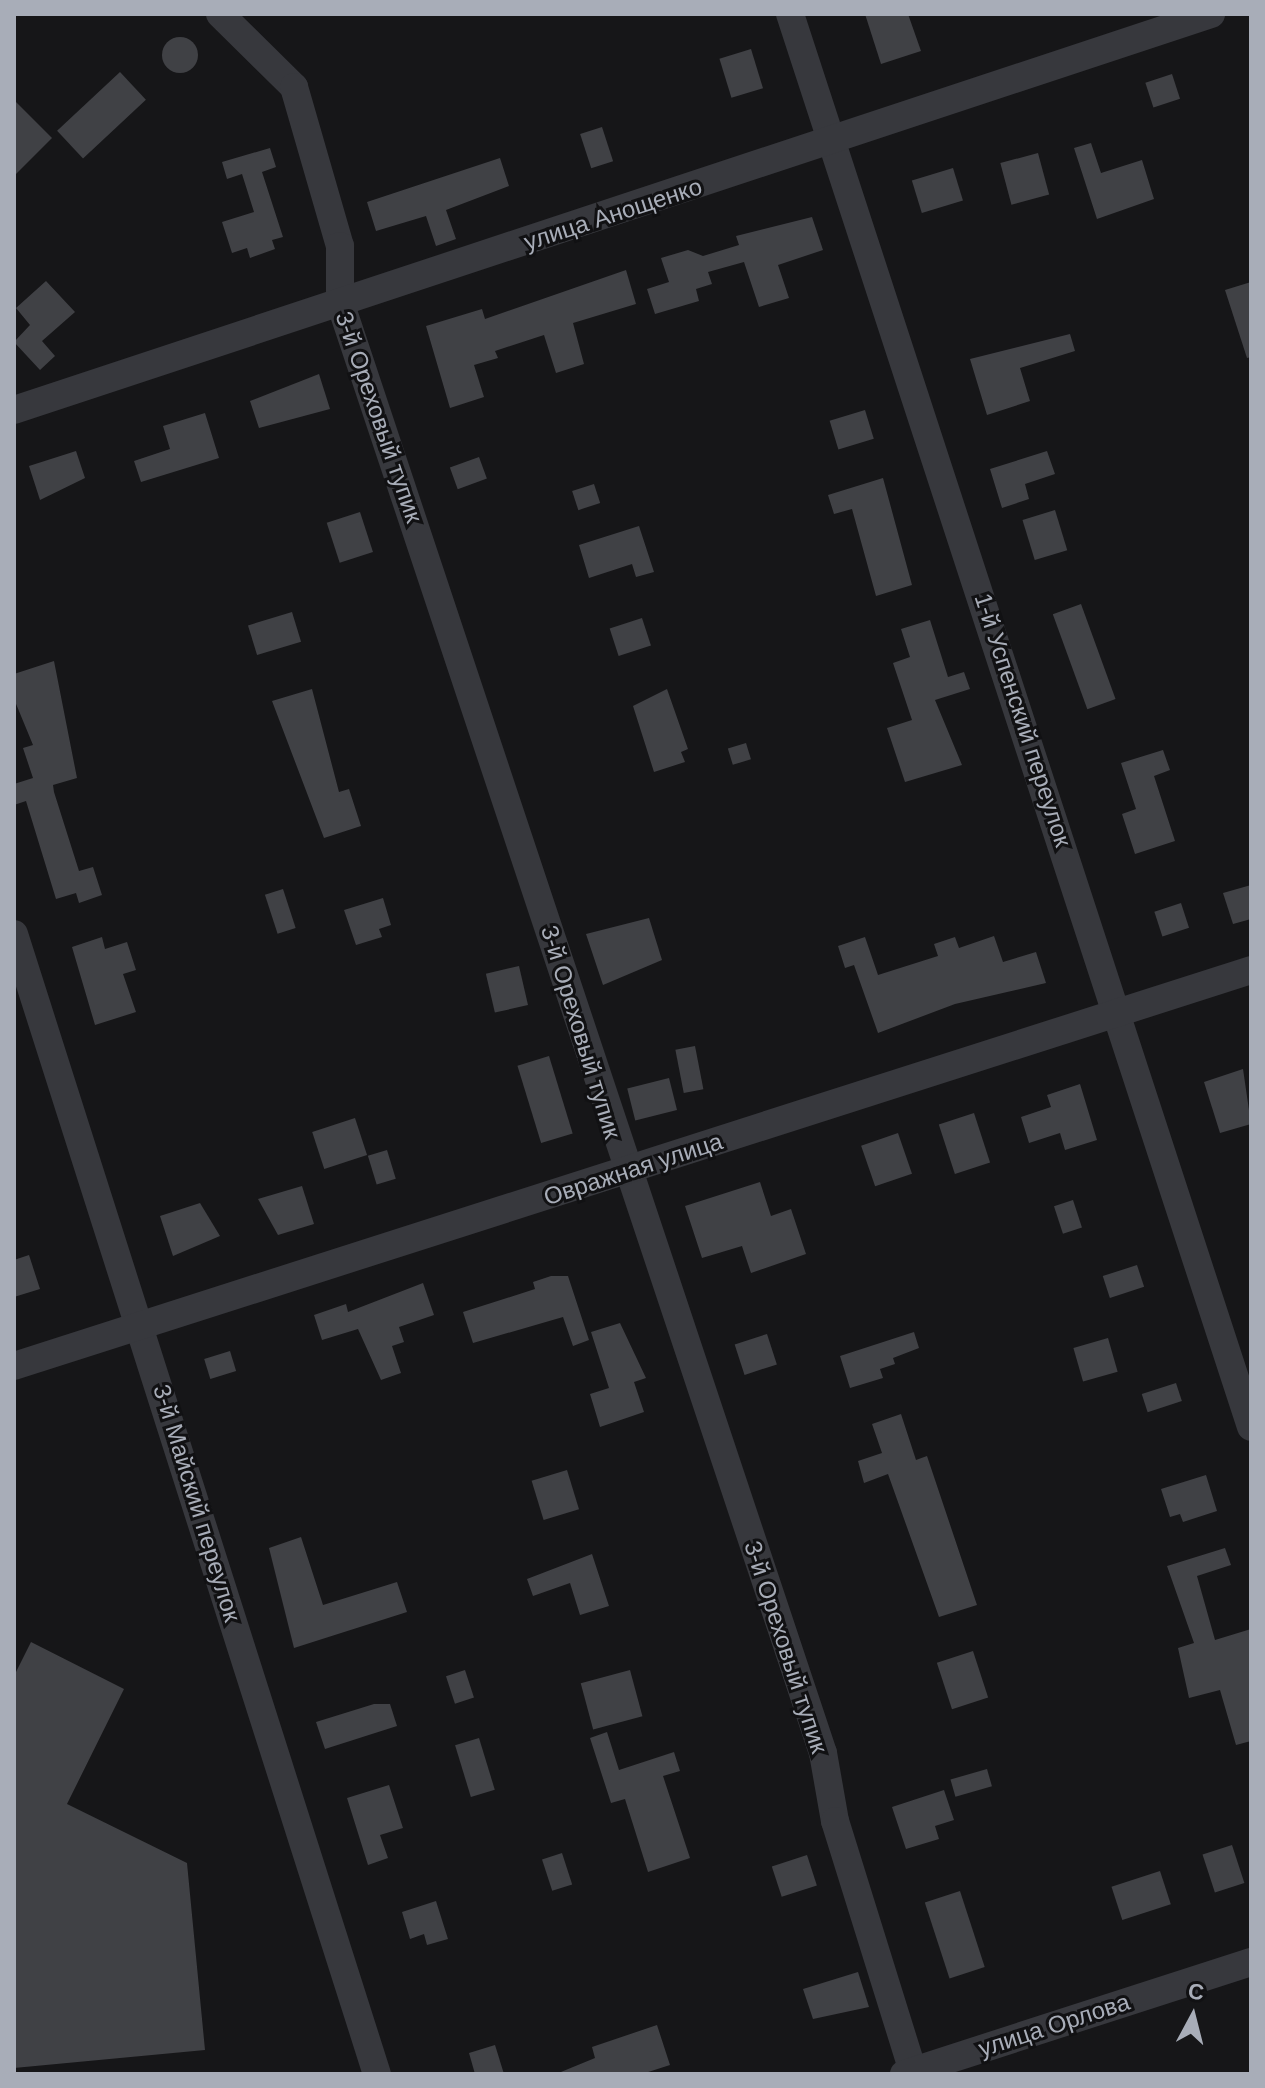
<!DOCTYPE html>
<meta charset="utf-8">
<style>
body{margin:0}
#map{position:relative;width:1265px;height:2088px;overflow:hidden;background:#161618;font-family:Helvetica,sans-serif}
div>[style]{position:absolute}
[style*='--x']{left:calc(var(--x)*1px);top:calc(var(--y)*1px);width:calc(var(--w)*1px);rotate:calc(var(--a)*1deg)}
.building>*{inset:0;background:#404145;transform-origin:0 0}
.round{border-radius:50%}
.street>*{height:28px;margin:-14px;padding:0 14px;transform-origin:14px;border-radius:14px;background:#37383d}
span{translate:-50% -50%;white-space:nowrap;text-align:center;line-height:1.15;-webkit-text-stroke:6px #111113;paint-order:stroke}
.street-label{font-size:24px;color:#a8adb8}
.frame{position:absolute;inset:0;border:16px solid #a8adb8;pointer-events:none}
.north{position:absolute;left:1153px;top:1976px;width:80px;height:80px;-webkit-text-stroke:6px #111113;paint-order:stroke;rotate:7deg;font-size:22px;font-weight:700;line-height:32px;text-align:center;color:#a8adb8}
.north::after{content:'';display:block;margin:auto;width:28px;height:36px;background:#a8adb8;clip-path:polygon(50% 0,100% 100%,50% 72%,0 100%)}
</style>
<div id="map">
<div class="building">
<div style="clip-path:polygon(865px 14px,908px 14px,921px 51px,881px 64px)"></div>
<div class="round" style="left:162px;top:37px;width:36px;height:36px"></div>
<div style="left:751px;top:49px;width:41px;height:33px;rotate:73deg"></div>
<div style="left:120px;top:72px;width:38px;height:86px;rotate:47deg"></div>
<div style="left:1172px;top:74px;width:26px;height:28px;rotate:72deg"></div>
<div style="clip-path:polygon(14px 100px,52px 138px,14px 176px)"></div>
<div style="left:602px;top:127px;width:36px;height:23px;rotate:72deg"></div>
<div style="clip-path:polygon(1091px 143px,1101px 173px,1142px 160px,1154px 199px,1097px 219px,1074px 148px)"></div>
<div style="clip-path:polygon(270px 148px,276px 167px,262px 172px,283px 237px,272px 240px,275px 249px,250px 258px,247px 248px,232px 253px,222px 222px,254px 212px,242px 174px,227px 179px,222px 162px)"></div>
<div style="left:1038px;top:153px;width:43px;height:39px;rotate:75deg"></div>
<div style="clip-path:polygon(500px 158px,509px 186px,446px 210px,456px 239px,436px 246px,426px 216px,376px 231px,367px 202px)"></div>
<div style="left:953px;top:168px;width:34px;height:43px;rotate:73deg"></div>
<div style="clip-path:polygon(812px 217px,823px 250px,778px 265px,789px 298px,759px 307px,744px 262px,708px 272px,712px 284px,696px 289px,699px 301px,655px 314px,647px 289px,669px 282px,661px 258px,688px 250px,703px 256px,739px 245px,736px 236px)"></div>
<div style="clip-path:polygon(626px 270px,636px 304px,573px 323px,584px 364px,556px 373px,544px 335px,495px 351px,498px 358px,474px 365px,484px 397px,450px 408px,426px 326px,482px 309px,485px 319px)"></div>
<div style="clip-path:polygon(46px 281px,75px 312px,42px 341px,55px 356px,40px 370px,14px 342px,30px 325px,16px 308px)"></div>
<div style="clip-path:polygon(1251px 282px,1251px 357px,1247px 358px,1225px 290px)"></div>
<div style="clip-path:polygon(1070px 334px,1075px 351px,1020px 368px,1030px 401px,987px 415px,970px 359px)"></div>
<div style="clip-path:polygon(319px 374px,330px 409px,259px 428px,250px 401px)"></div>
<div style="left:865px;top:410px;width:30px;height:37px;rotate:73deg"></div>
<div style="clip-path:polygon(205px 413px,219px 458px,141px 482px,134px 461px,170px 449px,163px 426px)"></div>
<div style="clip-path:polygon(76px 451px,85px 478px,40px 500px,29px 466px)"></div>
<div style="clip-path:polygon(1047px 451px,1055px 474px,1025px 484px,1029px 499px,1002px 508px,990px 469px)"></div>
<div style="left:479px;top:457px;width:23px;height:31px;rotate:70deg"></div>
<div style="clip-path:polygon(883px 478px,912px 585px,876px 596px,852px 509px,834px 514px,828px 495px)"></div>
<div style="left:594px;top:484px;width:20px;height:23px;rotate:72deg"></div>
<div style="left:1055px;top:510px;width:42px;height:34px;rotate:73deg"></div>
<div style="left:360px;top:512px;width:42px;height:35px;rotate:72deg"></div>
<div style="clip-path:polygon(639px 526px,654px 572px,636px 577px,632px 564px,589px 578px,579px 545px)"></div>
<div style="left:1081px;top:604px;width:101px;height:30px;rotate:70deg"></div>
<div style="left:292px;top:612px;width:31px;height:46px;rotate:73deg"></div>
<div style="left:642px;top:618px;width:29px;height:34px;rotate:72deg"></div>
<div style="clip-path:polygon(930px 620px,948px 677px,964px 672px,970px 689px,935px 700px,962px 765px,905px 782px,887px 728px,912px 720px,893px 663px,910px 657px,901px 629px)"></div>
<div style="clip-path:polygon(54px 661px,77px 778px,53px 785px,54px 792px,79px 871px,93px 867px,102px 895px,79px 903px,76px 893px,56px 899px,26px 801px,14px 805px,14px 784px,33px 778px,23px 748px,33px 745px,14px 699px,14px 674px)"></div>
<div style="clip-path:polygon(312px 689px,339px 792px,349px 789px,361px 826px,324px 838px,272px 701px)"></div>
<div style="clip-path:polygon(667px 689px,688px 749px,681px 752px,685px 762px,654px 772px,633px 706px)"></div>
<div style="left:746px;top:743px;width:17px;height:19px;rotate:73deg"></div>
<div style="clip-path:polygon(1163px 750px,1170px 770px,1154px 776px,1175px 841px,1135px 854px,1122px 814px,1136px 809px,1121px 763px)"></div>
<div style="clip-path:polygon(1251px 885px,1251px 919px,1233px 924px,1223px 893px)"></div>
<div style="left:283px;top:889px;width:41px;height:19px;rotate:72deg"></div>
<div style="clip-path:polygon(383px 898px,391px 925px,379px 929px,382px 937px,356px 945px,344px 910px)"></div>
<div style="left:1181px;top:903px;width:26px;height:28px;rotate:72deg"></div>
<div style="clip-path:polygon(649px 918px,662px 960px,603px 985px,586px 934px)"></div>
<div style="clip-path:polygon(994px 936px,1003px 962px,1036px 952px,1046px 983px,955px 1004px,878px 1033px,854px 965px,845px 968px,838px 946px,865px 937px,878px 975px,938px 956px,934px 944px,955px 937px,959px 948px)"></div>
<div style="clip-path:polygon(102px 937px,105px 949px,127px 942px,136px 970px,123px 974px,136px 1012px,95px 1025px,72px 947px)"></div>
<div style="left:519px;top:966px;width:40px;height:34px;rotate:77deg"></div>
<div style="left:695px;top:1046px;width:44px;height:20px;rotate:79deg"></div>
<div style="left:549px;top:1056px;width:81px;height:33px;rotate:73deg"></div>
<div style="clip-path:polygon(1243px 1069px,1251px 1124px,1220px 1133px,1204px 1082px)"></div>
<div style="left:669px;top:1078px;width:33px;height:43px;rotate:76deg"></div>
<div style="clip-path:polygon(1080px 1084px,1097px 1140px,1065px 1150px,1060px 1133px,1029px 1143px,1021px 1117px,1051px 1107px,1047px 1095px)"></div>
<div style="left:974px;top:1113px;width:52px;height:37px;rotate:72deg"></div>
<div style="left:355px;top:1118px;width:39px;height:45px;rotate:72deg"></div>
<div style="left:898px;top:1133px;width:43px;height:39px;rotate:71deg"></div>
<div style="left:387px;top:1150px;width:30px;height:20px;rotate:73deg"></div>
<div style="clip-path:polygon(760px 1182px,771px 1216px,791px 1209px,806px 1254px,751px 1273px,742px 1246px,702px 1258px,685px 1206px)"></div>
<div style="clip-path:polygon(302px 1186px,314px 1224px,278px 1235px,258px 1199px)"></div>
<div style="left:1073px;top:1200px;width:29px;height:20px;rotate:72deg"></div>
<div style="clip-path:polygon(200px 1203px,220px 1236px,173px 1256px,160px 1216px)"></div>
<div style="clip-path:polygon(29px 1255px,40px 1289px,14px 1297px,14px 1260px)"></div>
<div style="left:1137px;top:1265px;width:23px;height:36px;rotate:72deg"></div>
<div style="clip-path:polygon(551px 1276px,568px 1276px,589px 1340px,573px 1346px,563px 1317px,473px 1343px,463px 1312px,535px 1289px,533px 1282px)"></div>
<div style="clip-path:polygon(423px 1283px,434px 1315px,399px 1327px,404px 1342px,392px 1346px,401px 1373px,381px 1380px,358px 1329px,322px 1340px,314px 1315px,346px 1304px,348px 1312px)"></div>
<div style="clip-path:polygon(620px 1323px,646px 1378px,634px 1382px,644px 1412px,600px 1427px,590px 1394px,609px 1388px,591px 1332px)"></div>
<div style="clip-path:polygon(914px 1332px,919px 1348px,893px 1358px,895px 1364px,880px 1369px,883px 1378px,850px 1388px,840px 1356px)"></div>
<div style="left:767px;top:1334px;width:32px;height:34px;rotate:72deg"></div>
<div style="left:1108px;top:1338px;width:35px;height:36px;rotate:74deg"></div>
<div style="left:230px;top:1351px;width:21px;height:27px;rotate:73deg"></div>
<div style="left:1176px;top:1383px;width:19px;height:36px;rotate:72deg"></div>
<div style="clip-path:polygon(901px 1414px,916px 1460px,927px 1456px,977px 1605px,939px 1617px,888px 1474px,864px 1483px,858px 1461px,882px 1453px,872px 1424px)"></div>
<div style="left:567px;top:1470px;width:41px;height:37px;rotate:73deg"></div>
<div style="clip-path:polygon(1206px 1475px,1217px 1511px,1183px 1522px,1180px 1514px,1170px 1517px,1161px 1489px)"></div>
<div style="clip-path:polygon(301px 1537px,323px 1605px,397px 1582px,407px 1612px,294px 1648px,269px 1548px)"></div>
<div style="clip-path:polygon(1225px 1548px,1231px 1565px,1197px 1576px,1215px 1640px,1251px 1629px,1251px 1741px,1236px 1745px,1220px 1690px,1189px 1698px,1178px 1648px,1194px 1643px,1167px 1566px)"></div>
<div style="clip-path:polygon(592px 1554px,609px 1606px,580px 1615px,570px 1583px,533px 1596px,527px 1579px)"></div>
<div style="clip-path:polygon(31px 1642px,124px 1689px,67px 1804px,187px 1863px,205px 2050px,14px 2068px,14px 1676px)"></div>
<div style="left:973px;top:1651px;width:49px;height:38px;rotate:72deg"></div>
<div style="left:465px;top:1670px;width:29px;height:20px;rotate:72deg"></div>
<div style="left:630px;top:1670px;width:48px;height:51px;rotate:75deg"></div>
<div style="clip-path:polygon(374px 1704px,390px 1704px,397px 1726px,325px 1749px,316px 1722px)"></div>
<div style="clip-path:polygon(607px 1732px,619px 1770px,674px 1752px,680px 1771px,663px 1776px,690px 1858px,648px 1872px,625px 1799px,611px 1803px,590px 1738px)"></div>
<div style="left:479px;top:1738px;width:54px;height:25px;rotate:73deg"></div>
<div style="left:987px;top:1769px;width:18px;height:38px;rotate:74deg"></div>
<div style="clip-path:polygon(389px 1785px,403px 1828px,380px 1835px,388px 1858px,368px 1865px,347px 1798px)"></div>
<div style="clip-path:polygon(944px 1790px,954px 1820px,935px 1826px,939px 1839px,906px 1849px,892px 1807px)"></div>
<div style="left:1232px;top:1845px;width:40px;height:31px;rotate:72deg"></div>
<div style="left:562px;top:1853px;width:33px;height:21px;rotate:72deg"></div>
<div style="left:807px;top:1855px;width:32px;height:37px;rotate:72deg"></div>
<div style="left:1160px;top:1871px;width:35px;height:51px;rotate:72deg"></div>
<div style="left:960px;top:1891px;width:80px;height:37px;rotate:72deg"></div>
<div style="clip-path:polygon(436px 1901px,448px 1939px,427px 1945px,424px 1934px,410px 1939px,402px 1912px)"></div>
<div style="clip-path:polygon(858px 1972px,869px 2007px,813px 2019px,803px 1989px)"></div>
<div style="clip-path:polygon(657px 2025px,670px 2065px,642px 2074px,556px 2074px,595px 2058px,592px 2047px)"></div>
<div style="clip-path:polygon(495px 2045px,504px 2074px,475px 2074px,469px 2053px)"></div>
</div>
<div class="street">
<div style="--x:220;--y:14;--w:104;--a:44.6"></div>
<div style="--x:294;--y:87;--w:166;--a:73.9"></div>
<div style="--x:340;--y:246;--w:56;--a:90"></div>
<div style="--x:340;--y:302;--w:1529;--a:71.59"></div>
<div style="--x:823;--y:1753;--w:69;--a:80"></div>
<div style="--x:835;--y:1821;--w:265;--a:72.7"></div>
<div style="--x:790;--y:14;--w:1486;--a:71.93"></div>
<div style="--x:14;--y:410;--w:1261;--a:-18.31"></div>
<div style="--x:14;--y:934;--w:1196;--a:72.34"></div>
<div style="--x:14;--y:1366;--w:1299;--a:-17.75"></div>
<div style="--x:904;--y:2074;--w:365;--a:-17.9"></div>
</div>
<div class="street-label">
<span style="left:613px;top:214px;rotate:-18deg">улица Анощенко</span>
<span style="left:379px;top:417px;rotate:71deg">3-й Ореховый тупик</span>
<span style="left:1023px;top:720px;rotate:72deg">1-й Успенский переулок</span>
<span style="left:581px;top:1032px;rotate:73deg">3-й Ореховый тупик</span>
<span style="left:633px;top:1169px;rotate:-18deg">Овражная улица</span>
<span style="left:197px;top:1503px;rotate:73deg">3-й Майский переулок</span>
<span style="left:786px;top:1647px;rotate:72deg">3-й Ореховый тупик</span>
<span style="left:1054px;top:2025px;rotate:-18deg">улица Орлова</span>
</div>
<div class="frame"></div>
<div class="north">С</div>
</div>
